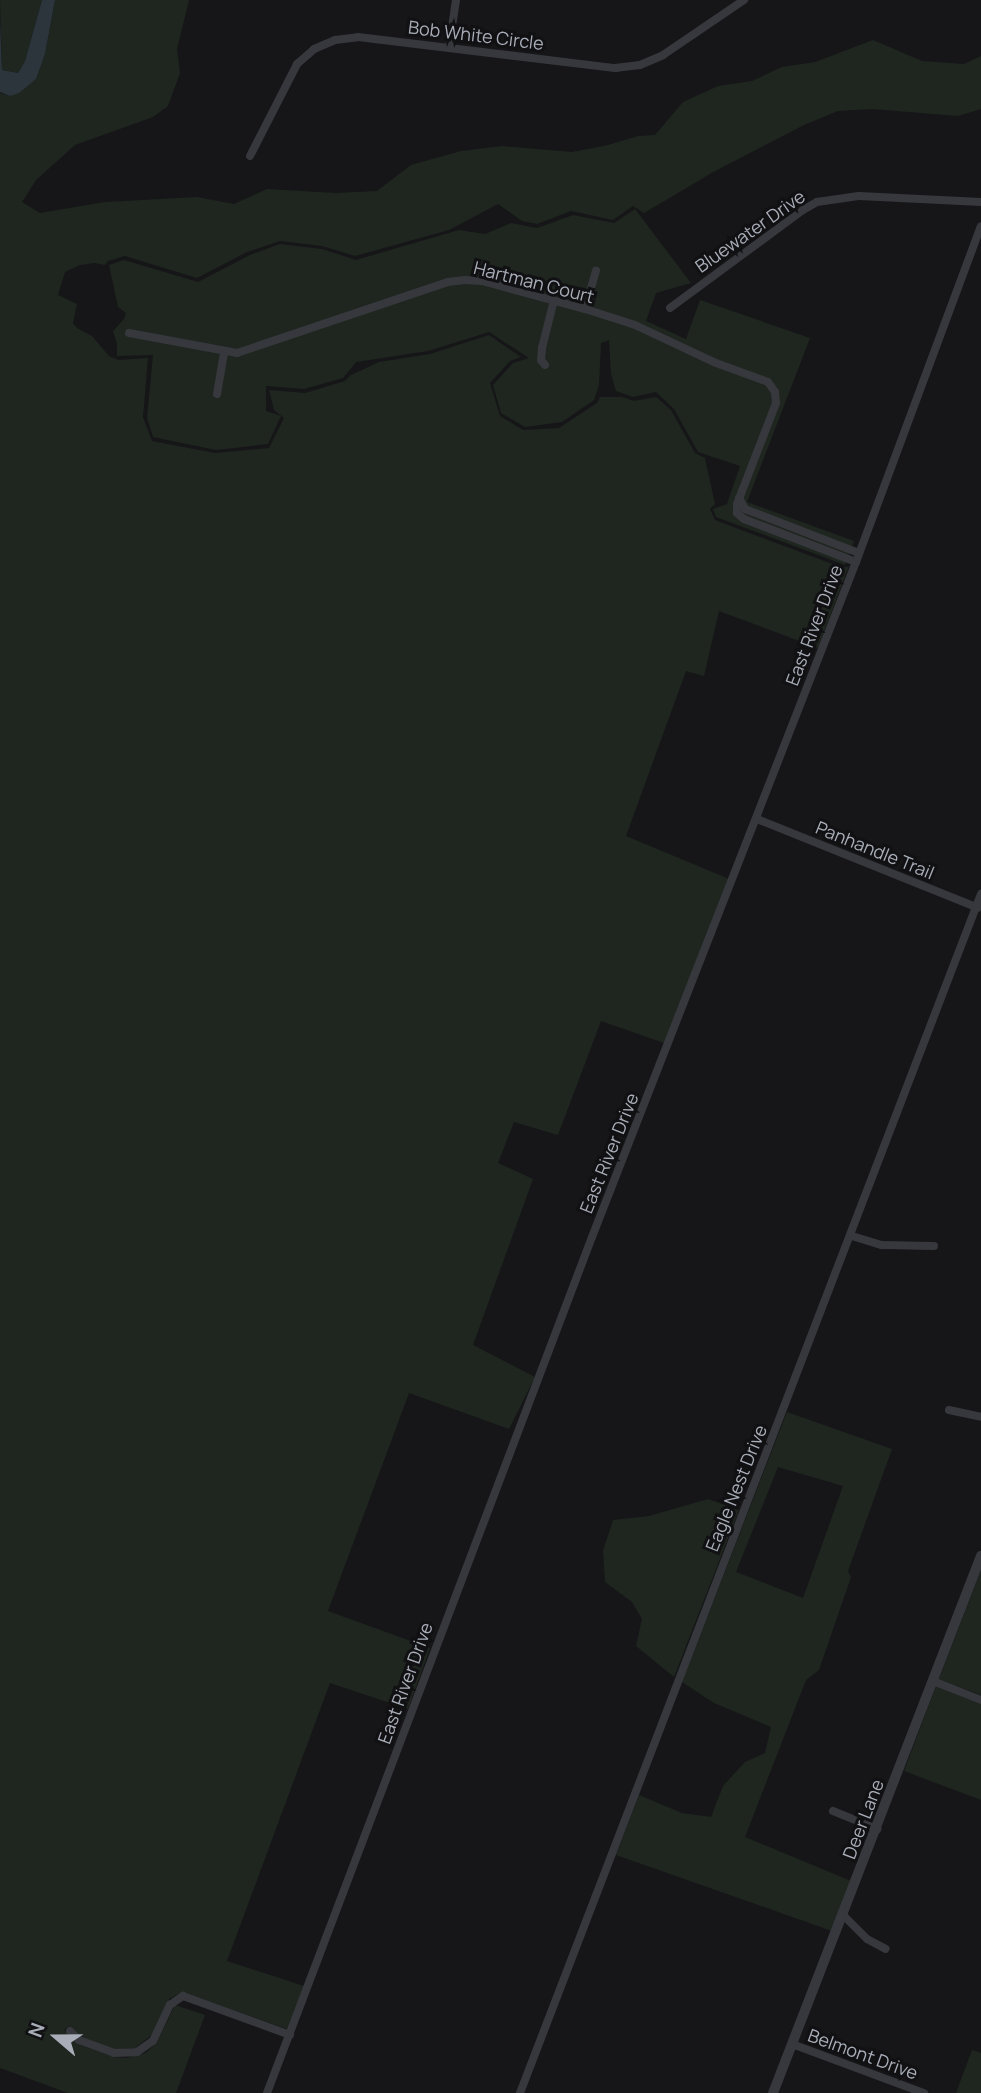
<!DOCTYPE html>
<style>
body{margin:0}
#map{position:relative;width:981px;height:2093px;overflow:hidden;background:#161618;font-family:Manrope,sans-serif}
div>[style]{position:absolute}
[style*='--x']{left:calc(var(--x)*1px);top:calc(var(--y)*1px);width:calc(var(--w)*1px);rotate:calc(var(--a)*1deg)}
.green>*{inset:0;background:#1e261f}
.water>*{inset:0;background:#2c353c}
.minor>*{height:8px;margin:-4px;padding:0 4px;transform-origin:4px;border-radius:4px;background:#37383d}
.tertiary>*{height:10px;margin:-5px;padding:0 5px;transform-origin:5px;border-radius:5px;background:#37383d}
span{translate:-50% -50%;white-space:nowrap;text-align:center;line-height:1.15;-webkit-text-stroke:6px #111113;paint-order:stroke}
.street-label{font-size:18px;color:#a8adb8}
.north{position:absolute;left:21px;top:2002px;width:70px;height:70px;-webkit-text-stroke:5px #111113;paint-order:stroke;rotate:290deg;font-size:19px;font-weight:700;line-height:28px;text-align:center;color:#a8adb8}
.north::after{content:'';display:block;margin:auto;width:24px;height:32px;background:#a8adb8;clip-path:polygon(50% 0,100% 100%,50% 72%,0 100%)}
</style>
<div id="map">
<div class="green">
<div style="clip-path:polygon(0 0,42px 0,25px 61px,18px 73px,2px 70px)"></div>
<div style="clip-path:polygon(55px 0,189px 0,177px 49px,180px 73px,168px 106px,153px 117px,75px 145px,36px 180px,22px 202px,40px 213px,105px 202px,197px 197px,234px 204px,267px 189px,336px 193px,377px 191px,411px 165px,461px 151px,502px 146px,572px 152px,608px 145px,638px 136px,655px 135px,683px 102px,718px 86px,752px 81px,782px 67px,815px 62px,873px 40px,922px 61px,964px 64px,981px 56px,981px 109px,958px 116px,872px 109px,838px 111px,804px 125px,715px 171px,644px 213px,633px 206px,613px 220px,571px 211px,537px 224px,522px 221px,498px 204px,449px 230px,355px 256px,322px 246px,280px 241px,247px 252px,197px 278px,125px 256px,108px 261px,105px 265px,95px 263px,80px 265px,65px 272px,58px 295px,77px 304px,73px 323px,77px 328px,92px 336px,109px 356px,118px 360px,148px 358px,143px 417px,152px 441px,215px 453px,269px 448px,284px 418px,274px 410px,269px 390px,305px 393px,345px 381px,351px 375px,379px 362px,430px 354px,489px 335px,521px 357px,510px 361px,490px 383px,500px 416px,523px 430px,559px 428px,597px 403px,600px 397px,622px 397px,634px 401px,656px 397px,671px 410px,695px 453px,705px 458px,715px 504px,710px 509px,715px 520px,843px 568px,849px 566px,818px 648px,719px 611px,704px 676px,686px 671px,626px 836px,729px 879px,664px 1043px,601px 1021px,558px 1135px,514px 1122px,498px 1163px,533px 1179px,473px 1345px,535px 1377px,509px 1429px,409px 1393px,328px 1611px,430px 1648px,408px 1709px,330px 1683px,227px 1961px,304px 1986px,287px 2029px,183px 1992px,169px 1999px,153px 2034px,135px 2048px,115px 2050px,82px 2037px,70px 2026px,64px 2030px,78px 2044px,114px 2057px,126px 2058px,145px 2053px,156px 2044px,175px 2005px,205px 2015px,176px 2093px,68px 2093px,0 2068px,0 93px,10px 96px,36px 79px,45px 54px)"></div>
<div style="clip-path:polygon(635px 209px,691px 283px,656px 293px,646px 321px,686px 339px,700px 300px,810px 338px,747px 502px,854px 541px,845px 565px,716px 517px,713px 509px,727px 504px,740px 466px,698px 452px,674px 409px,656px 392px,633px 397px,616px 391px,611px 374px,609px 340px,601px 343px,599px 385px,594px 400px,562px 422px,525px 427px,501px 413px,493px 385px,513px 363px,529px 358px,489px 332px,428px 351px,356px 362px,343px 378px,304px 389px,266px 386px,266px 411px,281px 416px,268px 444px,216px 450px,153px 437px,147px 418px,153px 355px,117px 356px,117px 344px,113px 331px,124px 319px,126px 313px,118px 307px,109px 265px,124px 260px,198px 282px,250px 255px,280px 244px,322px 249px,356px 260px,459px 230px,485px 234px,511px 223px,537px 228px,573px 215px,614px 223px)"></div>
<div style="clip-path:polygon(evenodd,787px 1412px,892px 1449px,848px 1571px,851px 1577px,819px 1670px,806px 1680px,745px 1837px,851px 1881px,832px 1931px,616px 1855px,639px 1795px,682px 1813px,711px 1817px,723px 1786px,745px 1762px,765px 1753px,771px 1727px,714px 1703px,682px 1682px,787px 1412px,778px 1467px,843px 1486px,803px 1598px,736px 1572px,778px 1467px)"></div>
<div style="clip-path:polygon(708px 1499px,739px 1510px,674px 1677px,636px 1646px,642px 1619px,632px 1602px,605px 1582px,603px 1551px,613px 1520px,649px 1516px)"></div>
<div style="clip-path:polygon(981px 1570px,981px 1695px,939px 1679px)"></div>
<div style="clip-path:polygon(936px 1686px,981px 1704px,981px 1800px,904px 1771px)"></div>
<div style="clip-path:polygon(972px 2050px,981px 2053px,981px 2093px,956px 2093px)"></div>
</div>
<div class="water">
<div style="clip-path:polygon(42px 0,55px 0,45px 54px,36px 79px,19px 93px,10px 96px,0 92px,0 20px,2px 70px,18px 73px,25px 61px)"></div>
</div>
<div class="minor">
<div style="--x:449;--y:47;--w:48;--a:-81.5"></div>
<div style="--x:250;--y:156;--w:103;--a:-62.9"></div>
<div style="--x:297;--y:64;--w:23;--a:-41"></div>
<div style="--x:314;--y:49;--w:23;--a:-23"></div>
<div style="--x:335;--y:40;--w:23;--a:-7"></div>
<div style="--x:358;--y:37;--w:259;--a:6.9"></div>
<div style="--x:615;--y:68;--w:25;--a:-7"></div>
<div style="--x:640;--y:65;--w:25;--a:-23"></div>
<div style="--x:663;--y:55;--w:98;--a:-34.2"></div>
<div style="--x:670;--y:308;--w:165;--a:-36.4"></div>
<div style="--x:803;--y:210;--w:16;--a:-30"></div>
<div style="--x:817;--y:202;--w:42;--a:-8.1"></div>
<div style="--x:859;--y:196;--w:122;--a:2.8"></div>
<div style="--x:585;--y:309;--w:40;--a:-74"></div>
<div style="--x:129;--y:333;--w:110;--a:10.5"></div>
<div style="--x:237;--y:353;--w:223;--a:-18.6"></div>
<div style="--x:448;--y:282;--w:17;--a:-7"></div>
<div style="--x:465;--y:280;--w:17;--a:3"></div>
<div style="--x:482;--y:281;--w:107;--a:15.2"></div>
<div style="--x:585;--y:309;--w:52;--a:17.7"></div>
<div style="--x:635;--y:325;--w:89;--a:25.1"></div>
<div style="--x:716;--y:363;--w:55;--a:20.1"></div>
<div style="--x:768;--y:382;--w:12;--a:55"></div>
<div style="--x:775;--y:392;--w:11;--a:85"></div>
<div style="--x:776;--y:403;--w:108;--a:111.1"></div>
<div style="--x:737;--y:504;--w:9;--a:90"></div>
<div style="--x:737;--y:513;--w:9;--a:41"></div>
<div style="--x:744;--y:519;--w:120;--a:21"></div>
<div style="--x:545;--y:365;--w:6;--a:-129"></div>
<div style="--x:541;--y:360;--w:12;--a:-85"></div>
<div style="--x:542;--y:348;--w:49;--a:-76"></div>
<div style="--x:217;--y:394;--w:42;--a:-80.3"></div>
<div style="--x:739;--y:498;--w:13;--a:61"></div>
<div style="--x:745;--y:509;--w:122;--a:21.1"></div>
<div style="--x:757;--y:819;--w:238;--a:21.9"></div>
<div style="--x:852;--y:1236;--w:31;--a:17"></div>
<div style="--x:882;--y:1245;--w:52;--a:1.1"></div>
<div style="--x:949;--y:1410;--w:33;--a:12"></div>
<div style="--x:933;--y:1681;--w:52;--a:21.6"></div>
<div style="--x:833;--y:1811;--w:48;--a:22.2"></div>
<div style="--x:843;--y:1915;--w:34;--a:45"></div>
<div style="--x:867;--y:1939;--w:21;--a:28"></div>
<div style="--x:70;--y:2031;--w:13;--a:45"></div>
<div style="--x:79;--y:2040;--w:37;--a:20"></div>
<div style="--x:114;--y:2053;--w:23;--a:-2"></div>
<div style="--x:137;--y:2052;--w:19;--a:-35"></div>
<div style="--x:153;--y:2041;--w:40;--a:-65"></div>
<div style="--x:170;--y:2005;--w:16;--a:-35"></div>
<div style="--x:183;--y:1996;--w:114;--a:20"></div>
<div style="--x:792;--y:2044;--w:141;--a:20.4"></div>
<div style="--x:267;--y:2093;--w:916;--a:-69.21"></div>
<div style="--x:592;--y:1237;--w:725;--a:-68.64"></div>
<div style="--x:856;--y:562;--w:358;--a:-69.6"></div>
<div style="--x:520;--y:2093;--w:1285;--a:-68.97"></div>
</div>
<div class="tertiary">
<div style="--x:773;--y:2093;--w:576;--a:-68.83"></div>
</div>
<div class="street-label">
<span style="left:476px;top:35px;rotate:7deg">Bob White Circle</span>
<span style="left:750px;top:231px;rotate:-35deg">Bluewater Drive</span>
<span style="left:534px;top:282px;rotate:14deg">Hartman Court</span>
<span style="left:814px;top:625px;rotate:-69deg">East River Drive</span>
<span style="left:875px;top:850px;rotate:22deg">Panhandle Trail</span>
<span style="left:609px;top:1153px;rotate:-68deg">East River Drive</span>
<span style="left:736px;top:1488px;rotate:-68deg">Eagle Nest Drive</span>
<span style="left:405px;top:1683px;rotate:-70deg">East River Drive</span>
<span style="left:863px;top:1819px;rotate:-69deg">Deer Lane</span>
<span style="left:863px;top:2054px;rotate:20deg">Belmont Drive</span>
</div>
<div class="north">N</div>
</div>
